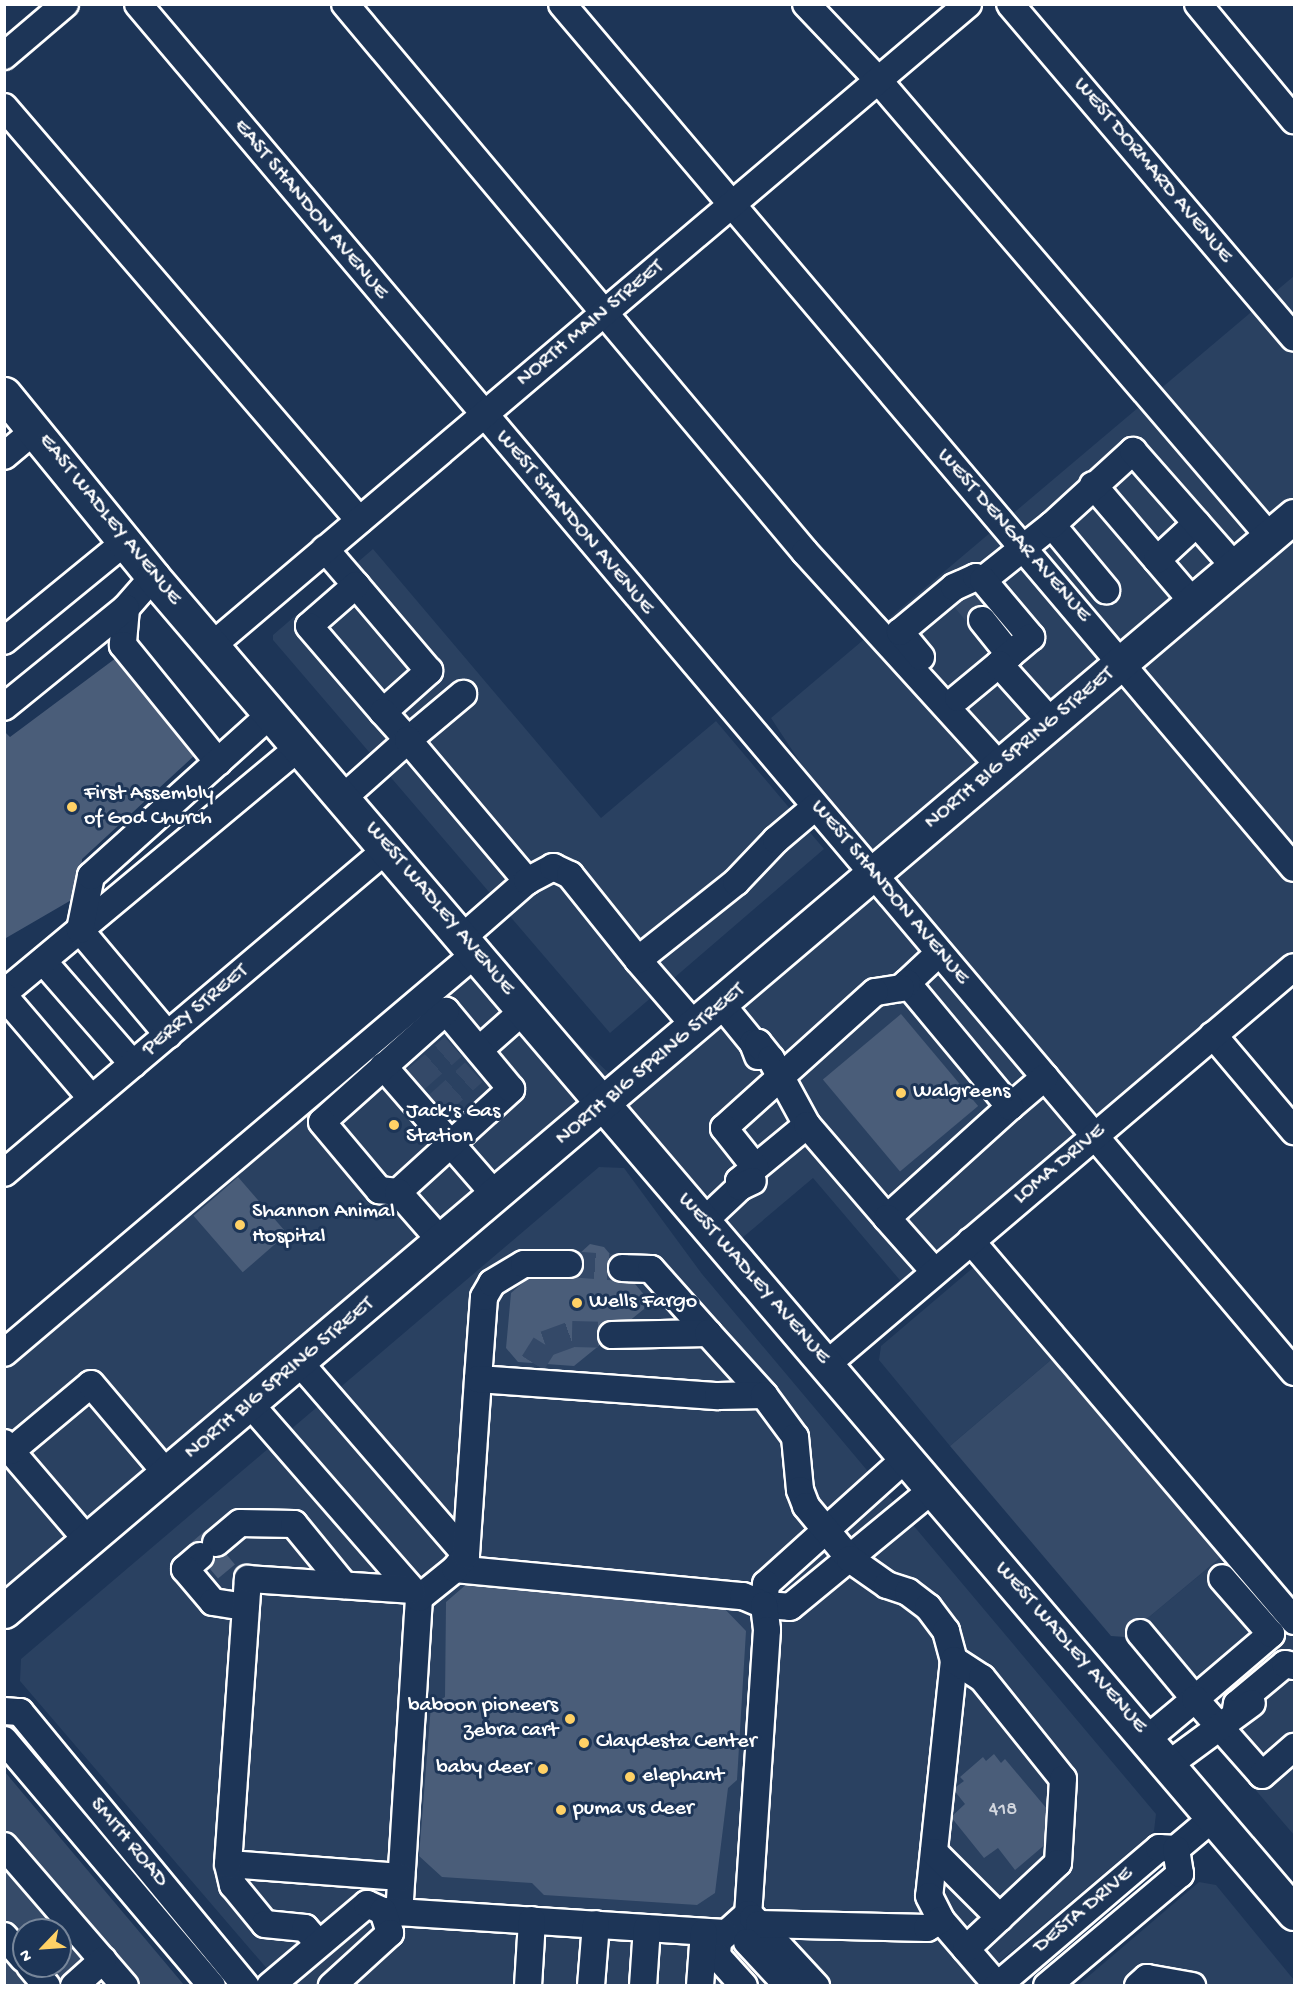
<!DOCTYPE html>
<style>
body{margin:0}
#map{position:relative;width:1299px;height:1990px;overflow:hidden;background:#1d3557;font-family:"Gochi Hand",sans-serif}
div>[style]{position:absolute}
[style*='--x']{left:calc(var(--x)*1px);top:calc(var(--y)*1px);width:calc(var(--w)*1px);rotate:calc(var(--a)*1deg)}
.built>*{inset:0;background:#2a4161}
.green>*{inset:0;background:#364b69}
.building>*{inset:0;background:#4a5d79;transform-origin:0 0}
.minor-tunnel>*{height:26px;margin-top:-13px;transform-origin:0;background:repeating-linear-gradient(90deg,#344968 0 26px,transparent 0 39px)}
.roads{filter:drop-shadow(2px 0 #fff) drop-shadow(-2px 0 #fff) drop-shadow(0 2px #fff) drop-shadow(0 -2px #fff)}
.minor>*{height:26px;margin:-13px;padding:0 13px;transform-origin:13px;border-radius:13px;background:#1d3557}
.major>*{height:33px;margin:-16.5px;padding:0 16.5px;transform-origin:16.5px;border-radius:16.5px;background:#1d3557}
.highway>*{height:33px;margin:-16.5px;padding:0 16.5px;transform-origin:16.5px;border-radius:16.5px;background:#1d3557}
.dots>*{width:16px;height:16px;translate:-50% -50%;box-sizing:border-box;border:3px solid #1d3557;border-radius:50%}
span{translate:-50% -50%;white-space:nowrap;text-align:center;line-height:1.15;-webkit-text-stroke:6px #1d3557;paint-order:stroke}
.number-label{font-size:20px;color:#d2d6de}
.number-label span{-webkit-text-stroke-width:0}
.street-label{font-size:22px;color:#fff}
.poi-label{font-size:22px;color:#fff}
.left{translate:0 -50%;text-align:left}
.right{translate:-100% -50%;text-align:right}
.frame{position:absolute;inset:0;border:6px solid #fff;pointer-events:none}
.north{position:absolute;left:12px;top:1918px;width:60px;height:60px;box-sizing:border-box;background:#1d3557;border:2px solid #77869a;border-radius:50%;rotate:245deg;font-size:16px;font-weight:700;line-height:24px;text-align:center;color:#fff}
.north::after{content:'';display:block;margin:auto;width:21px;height:27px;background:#ffd166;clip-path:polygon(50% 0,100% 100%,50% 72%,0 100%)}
</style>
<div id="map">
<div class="built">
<div style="clip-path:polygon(1294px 276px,1294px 965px,910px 1292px,813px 1178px,729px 1249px,606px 1103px,5px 1610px,5px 1346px,476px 948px,613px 1077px,875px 876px,771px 718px)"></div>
<div style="clip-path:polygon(373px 549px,601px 818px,716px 721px,824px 849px,610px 1033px,273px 640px,273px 635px)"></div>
<div style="clip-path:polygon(599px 1167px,624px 1168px,702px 1274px,1156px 1814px,1154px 1831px,972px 1985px,281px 1985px,20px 1681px,21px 1659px)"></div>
<div style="clip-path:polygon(981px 1261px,1059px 1353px,950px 1446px,879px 1360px,881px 1346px)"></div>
<div style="clip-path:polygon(1226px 1553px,1294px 1634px,1294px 1835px,1125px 1637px)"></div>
<div style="clip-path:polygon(1199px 1882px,1216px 1885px,1294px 1980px,1294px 1986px,1077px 1986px)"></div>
</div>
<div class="green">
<div style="clip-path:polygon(1059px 1353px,1226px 1553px,1125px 1637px,1111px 1636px,950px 1446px)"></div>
<div style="clip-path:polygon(evenodd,5px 1772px,184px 1985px,5px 1985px,5px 1772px,24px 1930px,60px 1930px,60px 1966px,24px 1966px,24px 1930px)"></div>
</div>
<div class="building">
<div style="clip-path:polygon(116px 658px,195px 755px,82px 859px,80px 895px,6px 938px,4px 731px,10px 737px)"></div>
<div style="left:901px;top:1014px;width:120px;height:102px;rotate:50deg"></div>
<div style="left:238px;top:1177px;width:75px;height:59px;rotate:49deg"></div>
<div style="clip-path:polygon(590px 1244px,604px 1247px,646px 1297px,644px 1309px,574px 1366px,518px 1362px,506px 1348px,511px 1293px,535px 1272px,557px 1274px)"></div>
<div style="left:206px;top:1530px;width:45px;height:22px;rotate:50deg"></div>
<div style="clip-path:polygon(476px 1576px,618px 1588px,634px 1600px,721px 1605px,746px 1631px,737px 1780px,728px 1788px,715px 1893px,697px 1905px,544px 1895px,532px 1883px,442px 1877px,419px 1856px,431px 1705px,445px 1697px,446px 1602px)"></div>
<div style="clip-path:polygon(994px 1754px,1001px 1763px,1005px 1759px,1053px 1816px,1045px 1825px,1054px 1837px,1015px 1870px,998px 1848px,984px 1858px,951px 1817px,965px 1804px,953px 1789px,964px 1781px,960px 1777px,983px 1757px,986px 1761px)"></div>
</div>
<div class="minor-tunnel">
<div style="--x:964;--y:598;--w:28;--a:51"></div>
<div style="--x:414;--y:1081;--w:52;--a:-41.1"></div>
<div style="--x:435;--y:1107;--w:52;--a:-41.9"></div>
<div style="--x:569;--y:1264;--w:53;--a:4.3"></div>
<div style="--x:533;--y:1363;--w:22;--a:-58"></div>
<div style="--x:545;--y:1344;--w:29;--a:-20"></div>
<div style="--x:572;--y:1334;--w:40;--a:1.4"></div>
</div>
<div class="roads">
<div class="minor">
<div style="--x:138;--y:4;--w:1791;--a:49.8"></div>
<div style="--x:345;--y:4;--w:715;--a:49.99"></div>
<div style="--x:805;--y:552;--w:290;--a:47.7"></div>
<div style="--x:562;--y:4;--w:1132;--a:49.73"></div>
<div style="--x:806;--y:4;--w:105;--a:46.5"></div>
<div style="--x:878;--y:80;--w:602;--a:49.38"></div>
<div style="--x:1010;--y:4;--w:438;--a:49.6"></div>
<div style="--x:1198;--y:4;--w:151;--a:50.4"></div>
<div style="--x:4;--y:56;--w:80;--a:-40.4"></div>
<div style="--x:4;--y:107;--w:545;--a:49.32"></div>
<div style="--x:4;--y:456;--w:40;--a:-40"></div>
<div style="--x:1093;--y:485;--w:154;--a:49.5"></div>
<div style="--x:1052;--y:525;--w:85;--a:50.3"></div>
<div style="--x:325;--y:549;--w:48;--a:49.3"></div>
<div style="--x:1157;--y:560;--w:54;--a:-42.8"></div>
<div style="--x:153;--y:577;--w:41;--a:131.1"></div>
<div style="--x:126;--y:608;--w:37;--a:95"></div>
<div style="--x:123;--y:645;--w:151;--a:50.9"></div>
<div style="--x:983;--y:580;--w:88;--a:-38.6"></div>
<div style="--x:1052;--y:525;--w:110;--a:-42.4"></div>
<div style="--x:1133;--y:451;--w:153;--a:48.7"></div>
<div style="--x:982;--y:620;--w:45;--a:51.3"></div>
<div style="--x:4;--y:641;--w:156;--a:-39.3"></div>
<div style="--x:214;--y:644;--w:989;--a:-40.32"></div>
<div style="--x:921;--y:657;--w:33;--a:-130"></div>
<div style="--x:900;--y:632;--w:70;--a:-39.8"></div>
<div style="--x:954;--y:587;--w:24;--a:-24"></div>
<div style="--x:976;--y:577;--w:8;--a:23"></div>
<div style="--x:983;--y:580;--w:75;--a:49.9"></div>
<div style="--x:1031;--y:637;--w:42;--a:139.8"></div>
<div style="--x:958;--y:698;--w:53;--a:-39.7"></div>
<div style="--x:999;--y:664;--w:78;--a:48.1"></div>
<div style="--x:4;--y:707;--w:157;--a:-39.1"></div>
<div style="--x:383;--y:712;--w:62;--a:-41.7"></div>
<div style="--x:429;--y:671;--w:113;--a:-130.3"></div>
<div style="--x:356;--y:585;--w:62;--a:138.9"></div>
<div style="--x:309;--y:626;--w:113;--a:49.3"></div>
<div style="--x:383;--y:712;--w:38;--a:48"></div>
<div style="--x:408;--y:740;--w:72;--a:-39.9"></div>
<div style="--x:344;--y:797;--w:86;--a:-41.7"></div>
<div style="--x:408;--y:740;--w:185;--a:49.8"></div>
<div style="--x:463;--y:937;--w:85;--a:-41.2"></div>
<div style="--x:527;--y:881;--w:30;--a:-28"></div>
<div style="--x:553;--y:867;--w:19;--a:25"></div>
<div style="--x:570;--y:875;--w:109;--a:51.3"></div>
<div style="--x:43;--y:961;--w:137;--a:48.9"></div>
<div style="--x:907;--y:983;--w:44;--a:-43.2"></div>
<div style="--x:4;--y:993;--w:386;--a:-39.8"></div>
<div style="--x:4;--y:996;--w:135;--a:49.5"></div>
<div style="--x:722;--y:1005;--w:49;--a:50.8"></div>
<div style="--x:753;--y:1043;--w:14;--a:69"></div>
<div style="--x:695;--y:1026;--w:87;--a:-130.8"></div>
<div style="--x:638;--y:960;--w:125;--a:-38.5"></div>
<div style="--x:736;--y:882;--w:58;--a:-46.4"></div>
<div style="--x:776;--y:840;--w:51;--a:-40.2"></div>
<div style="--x:168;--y:1035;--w:137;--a:-130"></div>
<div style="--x:80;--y:930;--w:55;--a:-78.5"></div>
<div style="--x:91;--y:876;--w:244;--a:-42"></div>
<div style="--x:1213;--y:1035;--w:126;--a:49.8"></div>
<div style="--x:753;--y:1043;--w:5;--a:0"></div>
<div style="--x:758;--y:1043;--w:21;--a:51"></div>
<div style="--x:771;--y:1059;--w:75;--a:61.4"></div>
<div style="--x:479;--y:1050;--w:60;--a:-41.6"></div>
<div style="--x:383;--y:1066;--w:172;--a:49"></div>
<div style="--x:1010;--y:1107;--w:46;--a:-40.6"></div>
<div style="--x:4;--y:1173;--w:503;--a:-40.24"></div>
<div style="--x:740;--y:1187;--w:6;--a:-99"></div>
<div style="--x:739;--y:1181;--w:88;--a:-39.5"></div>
<div style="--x:807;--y:1125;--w:123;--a:49.3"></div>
<div style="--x:887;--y:1218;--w:166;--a:-42.1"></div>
<div style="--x:1010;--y:1107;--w:161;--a:-129.7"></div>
<div style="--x:907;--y:983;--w:8;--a:140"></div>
<div style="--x:901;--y:988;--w:26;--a:171"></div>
<div style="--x:875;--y:992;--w:203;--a:138"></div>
<div style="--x:724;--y:1128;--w:50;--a:51.5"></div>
<div style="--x:398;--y:1192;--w:153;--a:-42.3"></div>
<div style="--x:511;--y:1089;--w:102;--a:-129.8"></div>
<div style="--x:446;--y:1011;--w:166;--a:138.2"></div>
<div style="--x:322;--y:1122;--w:89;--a:50"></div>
<div style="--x:379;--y:1190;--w:19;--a:6"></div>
<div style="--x:398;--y:1192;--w:67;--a:48.7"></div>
<div style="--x:887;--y:1218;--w:72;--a:48.4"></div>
<div style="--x:703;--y:1222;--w:51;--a:-43.4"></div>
<div style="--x:740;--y:1187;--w:14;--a:-25"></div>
<div style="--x:971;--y:1241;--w:499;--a:49.6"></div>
<div style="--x:622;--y:1268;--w:29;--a:2"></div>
<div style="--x:651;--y:1269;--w:86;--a:48.3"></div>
<div style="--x:612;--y:1335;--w:96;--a:-1.2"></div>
<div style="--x:708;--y:1333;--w:84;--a:47.9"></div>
<div style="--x:4;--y:1353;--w:619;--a:-40.28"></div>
<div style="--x:299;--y:1362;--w:255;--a:49.1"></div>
<div style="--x:826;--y:1365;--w:614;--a:-40.38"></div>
<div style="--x:478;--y:1379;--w:82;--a:-85.8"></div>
<div style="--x:484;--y:1297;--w:16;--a:-60"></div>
<div style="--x:492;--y:1283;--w:37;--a:-31"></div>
<div style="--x:524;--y:1264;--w:45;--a:0"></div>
<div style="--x:250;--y:1404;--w:257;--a:48.9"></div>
<div style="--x:419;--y:1598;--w:315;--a:93.6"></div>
<div style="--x:4;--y:1443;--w:129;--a:49.4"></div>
<div style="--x:11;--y:1451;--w:104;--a:-39.9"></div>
<div style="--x:91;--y:1384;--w:118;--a:49.8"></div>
<div style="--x:906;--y:1458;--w:188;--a:138"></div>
<div style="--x:766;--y:1584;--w:21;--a:95"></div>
<div style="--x:764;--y:1605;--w:26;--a:4"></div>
<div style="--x:790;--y:1607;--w:185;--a:-39.5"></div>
<div style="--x:216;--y:1543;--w:31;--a:-40"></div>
<div style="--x:240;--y:1523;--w:54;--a:1.1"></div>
<div style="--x:294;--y:1524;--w:79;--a:50.7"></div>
<div style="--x:200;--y:1556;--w:20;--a:139"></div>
<div style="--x:185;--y:1569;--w:43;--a:49.7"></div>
<div style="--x:213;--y:1602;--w:33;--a:9"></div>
<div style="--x:455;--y:1569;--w:289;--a:5.4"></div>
<div style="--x:743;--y:1596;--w:23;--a:23"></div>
<div style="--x:764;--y:1605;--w:25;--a:83"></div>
<div style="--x:767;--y:1630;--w:285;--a:93.8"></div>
<div style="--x:748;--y:1914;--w:40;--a:138"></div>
<div style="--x:718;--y:1941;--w:15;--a:94"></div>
<div style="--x:717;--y:1956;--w:40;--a:48"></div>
<div style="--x:419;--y:1598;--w:46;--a:-38.9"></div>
<div style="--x:455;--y:1569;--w:18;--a:-52"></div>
<div style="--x:466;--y:1555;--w:176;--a:-86.1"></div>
<div style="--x:478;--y:1379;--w:241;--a:4.1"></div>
<div style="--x:718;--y:1396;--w:46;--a:-1.2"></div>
<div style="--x:764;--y:1395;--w:52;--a:53.6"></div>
<div style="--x:795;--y:1437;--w:53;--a:84.6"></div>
<div style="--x:800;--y:1490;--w:17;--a:69"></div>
<div style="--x:806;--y:1506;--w:69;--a:50.3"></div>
<div style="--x:850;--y:1559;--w:45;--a:35.1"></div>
<div style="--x:887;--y:1585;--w:22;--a:18"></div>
<div style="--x:908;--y:1592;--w:25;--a:37"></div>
<div style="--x:928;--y:1607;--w:30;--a:53"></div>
<div style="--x:946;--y:1631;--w:30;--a:75"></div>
<div style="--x:954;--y:1660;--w:237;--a:96"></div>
<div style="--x:929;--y:1896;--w:27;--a:63"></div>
<div style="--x:941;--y:1920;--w:86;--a:49.3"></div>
<div style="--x:1140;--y:1633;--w:86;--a:50.2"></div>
<div style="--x:1195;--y:1699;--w:100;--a:-40.5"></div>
<div style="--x:1271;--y:1634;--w:74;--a:-131.2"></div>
<div style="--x:954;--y:1660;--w:33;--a:33"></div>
<div style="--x:982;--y:1678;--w:129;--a:51.3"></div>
<div style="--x:1063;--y:1779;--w:84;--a:93.4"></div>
<div style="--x:1058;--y:1863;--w:126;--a:136.9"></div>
<div style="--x:1236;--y:1709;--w:5;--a:-79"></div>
<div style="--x:1237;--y:1704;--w:62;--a:-39.8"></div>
<div style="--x:1285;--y:1664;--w:9;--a:13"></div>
<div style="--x:4;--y:1711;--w:16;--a:4"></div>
<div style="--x:20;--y:1712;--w:355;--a:50.5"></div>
<div style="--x:1147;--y:1739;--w:62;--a:-39.8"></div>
<div style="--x:1195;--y:1699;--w:101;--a:48.6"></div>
<div style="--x:1262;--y:1775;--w:43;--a:-41.2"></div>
<div style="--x:4;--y:1740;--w:322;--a:49.8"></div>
<div style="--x:1168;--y:1765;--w:104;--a:-36.4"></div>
<div style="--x:4;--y:1846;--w:185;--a:49.2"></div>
<div style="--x:934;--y:1852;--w:93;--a:45"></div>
<div style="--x:228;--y:1864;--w:22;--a:77"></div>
<div style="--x:233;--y:1885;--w:50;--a:50.6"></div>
<div style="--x:265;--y:1924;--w:40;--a:5.7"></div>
<div style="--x:305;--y:1928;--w:21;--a:49"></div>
<div style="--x:401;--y:1877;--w:173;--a:-175.7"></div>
<div style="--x:228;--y:1864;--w:286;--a:-86"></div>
<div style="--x:248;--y:1579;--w:164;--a:3.8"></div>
<div style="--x:383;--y:1911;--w:341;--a:3.7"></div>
<div style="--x:753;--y:1918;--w:93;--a:47.2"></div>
<div style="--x:759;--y:1924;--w:168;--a:1.4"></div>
<div style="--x:927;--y:1928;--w:16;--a:-30"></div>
<div style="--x:4;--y:1936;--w:30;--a:49"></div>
<div style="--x:747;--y:1942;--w:60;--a:47"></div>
<div style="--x:30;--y:1966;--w:26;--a:50"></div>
<div style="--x:74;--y:1986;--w:39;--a:-42"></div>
<div style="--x:270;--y:1986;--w:127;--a:-40.2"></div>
<div style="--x:367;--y:1904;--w:17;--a:24"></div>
<div style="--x:383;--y:1911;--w:23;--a:72"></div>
<div style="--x:390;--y:1933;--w:79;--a:137.6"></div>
<div style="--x:528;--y:1986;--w:66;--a:-86.5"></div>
<div style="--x:591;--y:1986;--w:62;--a:-85.4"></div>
<div style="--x:643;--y:1986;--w:58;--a:-86.1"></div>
<div style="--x:700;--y:1986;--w:54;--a:-85.8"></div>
<div style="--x:997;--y:1986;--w:213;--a:-40.4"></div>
<div style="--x:1159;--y:1848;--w:17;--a:3"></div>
<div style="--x:1176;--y:1849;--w:50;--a:-40.1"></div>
<div style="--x:1047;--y:1986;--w:174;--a:-40.1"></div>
<div style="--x:1180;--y:1874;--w:25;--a:-99"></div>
<div style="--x:1138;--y:1986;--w:12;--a:-42"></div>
<div style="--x:1147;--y:1978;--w:46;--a:10.1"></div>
</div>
<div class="major">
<div style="--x:4;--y:394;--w:236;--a:50.8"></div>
<div style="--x:153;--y:577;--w:1757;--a:49.5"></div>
</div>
<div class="highway">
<div style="--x:4;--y:1611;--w:1692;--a:-40.33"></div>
</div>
</div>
<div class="dots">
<div style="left:72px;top:807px;background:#ffd166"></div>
<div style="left:901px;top:1093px;background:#ffd166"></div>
<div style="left:394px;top:1125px;background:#ffd166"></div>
<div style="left:240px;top:1225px;background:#ffd166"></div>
<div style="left:577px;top:1303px;background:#ffd166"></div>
<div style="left:570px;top:1719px;background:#ffd166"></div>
<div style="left:584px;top:1743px;background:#ffd166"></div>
<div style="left:543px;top:1769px;background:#ffd166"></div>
<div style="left:630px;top:1777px;background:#ffd166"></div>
<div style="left:561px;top:1810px;background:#ffd166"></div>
</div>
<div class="number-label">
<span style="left:1003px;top:1810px">418</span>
</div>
<div class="street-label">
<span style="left:1152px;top:171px;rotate:50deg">WEST DORMARD AVENUE</span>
<span style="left:310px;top:210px;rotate:50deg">EAST SHANDON AVENUE</span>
<span style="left:591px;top:324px;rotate:-40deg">NORTH MAIN STREET</span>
<span style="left:109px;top:520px;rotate:51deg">EAST WADLEY AVENUE</span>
<span style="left:574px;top:523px;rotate:50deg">WEST SHANDON AVENUE</span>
<span style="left:1013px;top:536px;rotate:49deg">WEST DENGAR AVENUE</span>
<span style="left:1020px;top:749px;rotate:-40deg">NORTH BIG SPRING STREET</span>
<span style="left:889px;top:893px;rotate:50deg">WEST SHANDON AVENUE</span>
<span style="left:439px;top:909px;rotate:50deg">WEST WADLEY AVENUE</span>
<span style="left:196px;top:1011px;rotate:-40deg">PERRY STREET</span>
<span style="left:651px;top:1065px;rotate:-40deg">NORTH BIG SPRING STREET</span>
<span style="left:1060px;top:1165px;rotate:-40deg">LOMA DRIVE</span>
<span style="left:753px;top:1279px;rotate:49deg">WEST WADLEY AVENUE</span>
<span style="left:280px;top:1379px;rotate:-40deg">NORTH BIG SPRING STREET</span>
<span style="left:1070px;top:1648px;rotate:49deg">WEST WADLEY AVENUE</span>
<span style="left:128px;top:1843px;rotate:50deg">SMITH ROAD</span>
<span style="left:1084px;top:1911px;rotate:-40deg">DESTA DRIVE</span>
</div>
<div class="poi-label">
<span class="left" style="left:84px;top:807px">First Assembly<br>of God Church</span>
<span class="left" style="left:913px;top:1093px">Walgreens</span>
<span class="left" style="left:406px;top:1125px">Jack's Gas<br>Station</span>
<span class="left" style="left:252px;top:1225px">Shannon Animal<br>Hospital</span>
<span class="left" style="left:589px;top:1303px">Wells Fargo</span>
<span class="right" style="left:558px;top:1719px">baboon pioneers<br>zebra cart</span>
<span class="left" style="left:596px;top:1743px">Claydesta Center</span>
<span class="right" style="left:531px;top:1769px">baby deer</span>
<span class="left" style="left:642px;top:1777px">elephant</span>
<span class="left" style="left:573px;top:1810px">puma vs deer</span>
</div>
<div class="frame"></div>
<div class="north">N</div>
</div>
